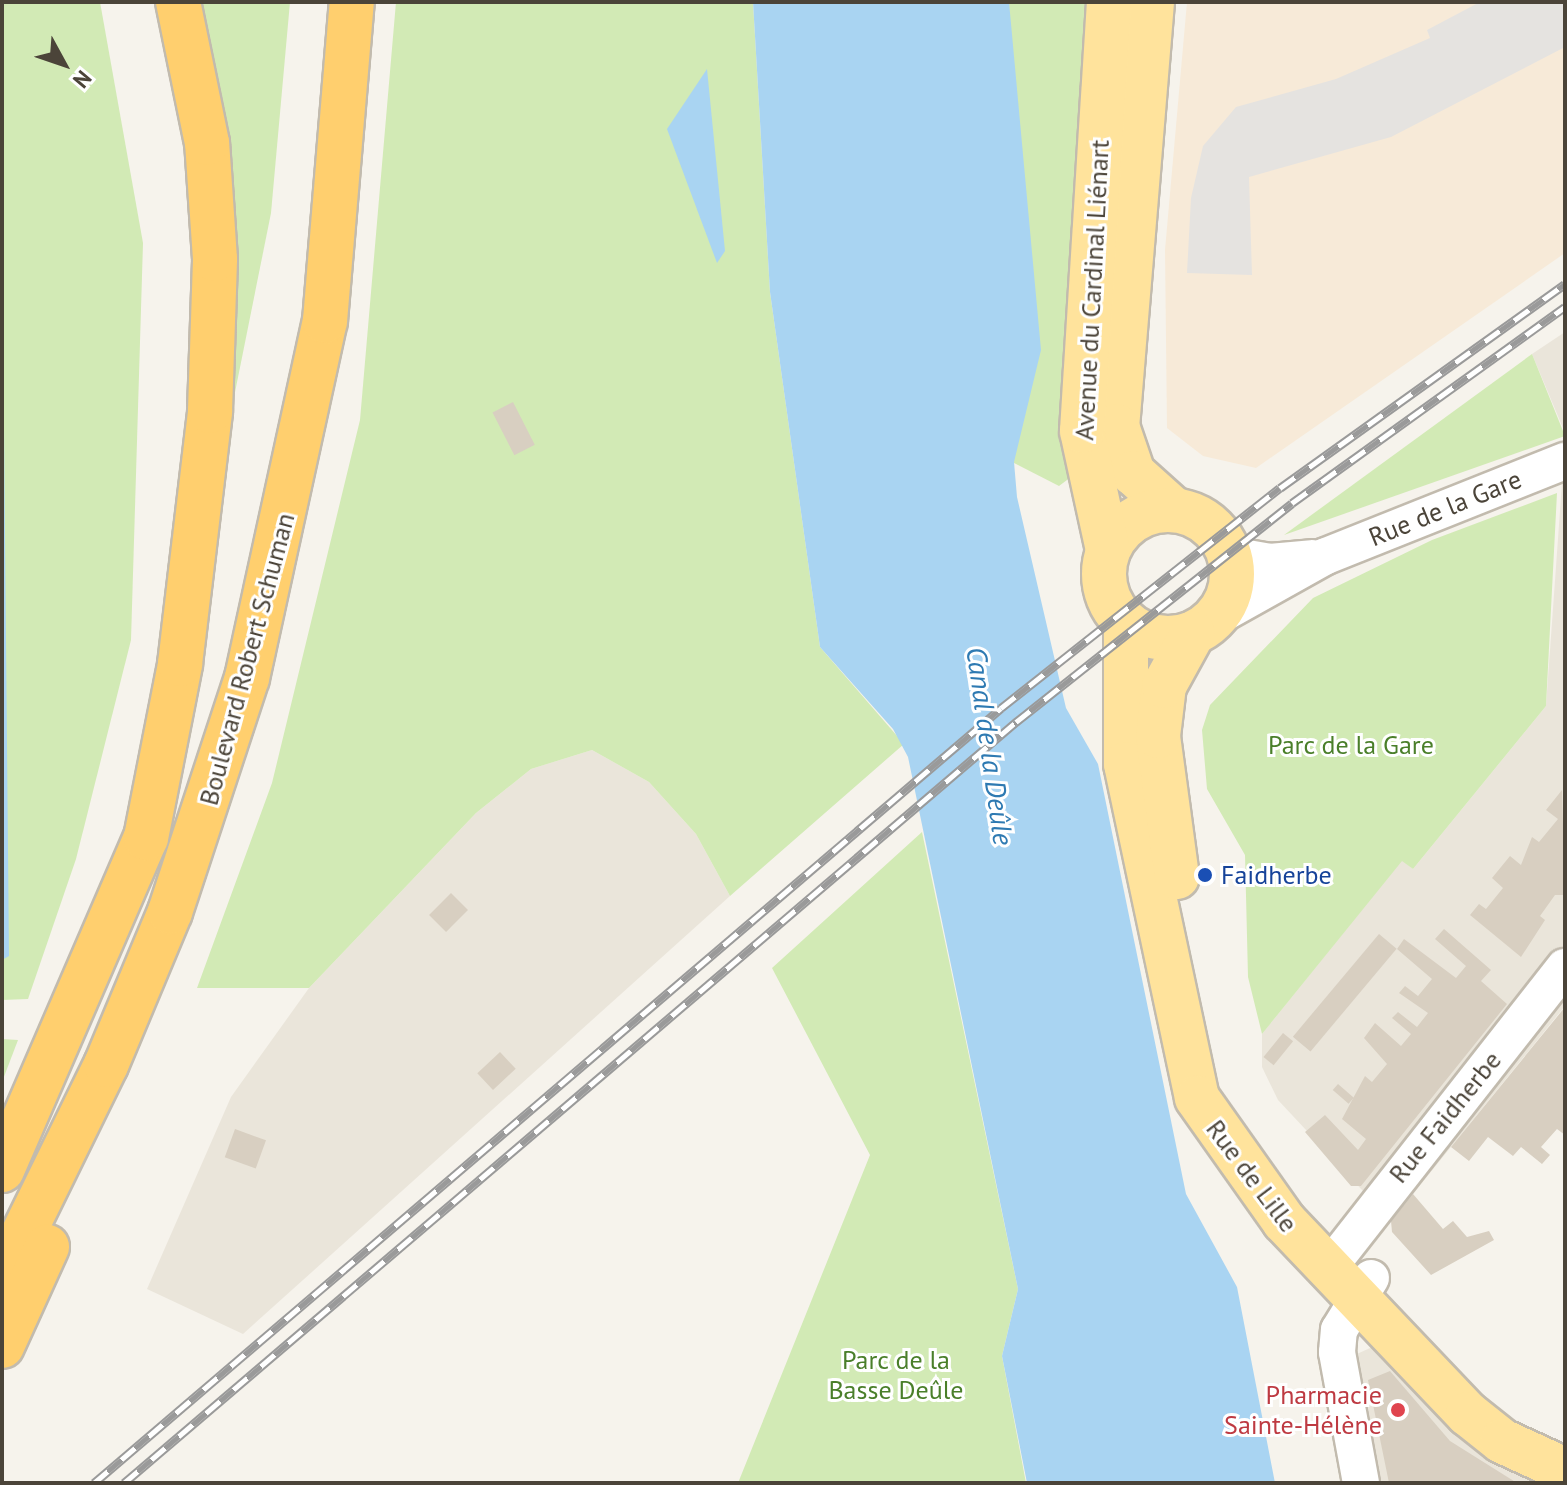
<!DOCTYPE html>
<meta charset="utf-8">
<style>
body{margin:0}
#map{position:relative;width:1567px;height:1485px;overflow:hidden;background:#f6f3ec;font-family:"PT Sans",sans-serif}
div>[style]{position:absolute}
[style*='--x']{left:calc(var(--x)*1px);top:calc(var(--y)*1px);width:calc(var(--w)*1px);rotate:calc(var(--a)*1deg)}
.residential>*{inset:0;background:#eae5da}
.commercial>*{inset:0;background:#f7ead8}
.green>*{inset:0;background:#d2eab5}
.parking>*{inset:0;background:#e5e3e0}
.water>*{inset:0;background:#a9d4f2}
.building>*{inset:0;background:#d8cfc1;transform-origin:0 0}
.roads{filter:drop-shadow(2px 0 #c2bbae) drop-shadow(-2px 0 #c2bbae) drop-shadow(0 2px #c2bbae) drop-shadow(0 -2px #c2bbae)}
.street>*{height:36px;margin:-18px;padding:0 18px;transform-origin:18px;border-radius:18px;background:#fff}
.primary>*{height:44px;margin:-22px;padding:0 22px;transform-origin:22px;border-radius:22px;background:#ffe39c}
.primary>.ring{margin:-22px;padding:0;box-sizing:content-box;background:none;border:44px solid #ffe39c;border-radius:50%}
.highway>*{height:44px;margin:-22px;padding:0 22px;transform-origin:22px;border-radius:22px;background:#ffcf6e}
.rail>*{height:9px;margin-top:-4.5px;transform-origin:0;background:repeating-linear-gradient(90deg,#fff 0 18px,#9a9a9a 0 36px);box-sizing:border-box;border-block:2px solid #9a9a9a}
.dots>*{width:22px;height:22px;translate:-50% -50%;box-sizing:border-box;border:4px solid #fff;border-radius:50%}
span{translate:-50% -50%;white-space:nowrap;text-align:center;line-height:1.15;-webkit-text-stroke:6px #fff;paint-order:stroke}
.street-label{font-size:26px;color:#4b4439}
.park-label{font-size:26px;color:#4a7f2a}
.transit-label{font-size:26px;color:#164399}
.left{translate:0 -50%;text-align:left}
.health-label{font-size:26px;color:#be3a42}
.right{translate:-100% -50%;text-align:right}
.water-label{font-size:28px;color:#2e7ab2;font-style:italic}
.frame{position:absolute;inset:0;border:4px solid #4b4439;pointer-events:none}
.north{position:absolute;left:24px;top:24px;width:80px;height:80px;-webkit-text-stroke:6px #fff;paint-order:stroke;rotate:130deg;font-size:22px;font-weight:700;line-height:32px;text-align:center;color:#4b4439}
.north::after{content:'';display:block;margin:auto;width:28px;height:36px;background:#4b4439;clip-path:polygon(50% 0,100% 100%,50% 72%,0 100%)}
</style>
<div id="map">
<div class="residential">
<div style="clip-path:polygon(1565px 332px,1565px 433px,1532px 354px)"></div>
<div style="clip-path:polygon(1565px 441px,1565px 1006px,1391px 1221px,1278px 1100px,1262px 1067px,1262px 1034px,1402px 860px,1413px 869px,1546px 706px)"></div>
<div style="clip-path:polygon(592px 750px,649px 782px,696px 834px,730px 896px,243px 1334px,147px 1289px,231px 1097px,309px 988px,476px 813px,531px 769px)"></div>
<div style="clip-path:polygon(1379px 1344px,1552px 1483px,1371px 1483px,1348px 1358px)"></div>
</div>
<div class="commercial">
<div style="clip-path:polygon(1187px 2px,1565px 2px,1565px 253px,1256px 468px,1203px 456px,1167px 428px,1165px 250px)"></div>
</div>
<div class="green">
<div style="clip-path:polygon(2px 2px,100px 2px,143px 243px,131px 640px,76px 859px,28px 999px,2px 1000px)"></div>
<div style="clip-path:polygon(194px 2px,290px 2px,271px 213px,226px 437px)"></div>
<div style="clip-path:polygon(396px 2px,753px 2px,770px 292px,820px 647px,904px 744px,730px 896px,696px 834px,649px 782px,592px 750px,531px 769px,476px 813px,309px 988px,197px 988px,272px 783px,360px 420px)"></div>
<div style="clip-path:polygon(1009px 2px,1103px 2px,1071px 477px,1059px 486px,1014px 463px)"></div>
<div style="clip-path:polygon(1532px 354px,1565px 436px,1284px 535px)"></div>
<div style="clip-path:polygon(1557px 493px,1546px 706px,1413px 869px,1402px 861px,1262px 1034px,1248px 977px,1245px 855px,1207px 789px,1202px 730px,1210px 705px,1313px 598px,1432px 540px)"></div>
<div style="clip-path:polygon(922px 832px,1018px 1289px,1002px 1356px,1026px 1483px,738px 1483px,870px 1155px,772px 968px)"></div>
<div style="clip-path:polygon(2px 1039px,18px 1040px,2px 1082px)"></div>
</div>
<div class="parking">
<div style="clip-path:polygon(1480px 2px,1565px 2px,1565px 47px,1391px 137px,1249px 177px,1252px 275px,1187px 273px,1191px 198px,1203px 146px,1236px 107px,1336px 79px,1430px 38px,1427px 30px)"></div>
</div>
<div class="water">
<div style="clip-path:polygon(753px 2px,1009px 2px,1041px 350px,1014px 462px,1017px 497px,1066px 708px,1098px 764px,1186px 1194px,1237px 1287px,1275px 1483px,1027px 1483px,1002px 1356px,1018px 1289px,908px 757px,893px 729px,820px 647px,770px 292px)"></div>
<div style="clip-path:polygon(707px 69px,725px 251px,717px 263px,667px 129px)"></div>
<div style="clip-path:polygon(2px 216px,9px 956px,2px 960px)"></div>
</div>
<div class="building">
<div style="left:513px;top:402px;width:48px;height:23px;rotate:63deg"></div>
<div style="clip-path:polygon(1562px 790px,1565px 895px,1555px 895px,1540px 916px,1545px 920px,1521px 957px,1470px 915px,1479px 904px,1486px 909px,1503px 888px,1492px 878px,1510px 856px,1521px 865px,1532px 837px,1539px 842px,1558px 819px,1546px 810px)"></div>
<div style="left:451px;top:893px;width:24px;height:31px;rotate:45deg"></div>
<div style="clip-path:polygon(1444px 929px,1491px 970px,1481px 981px,1507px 1004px,1361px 1186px,1351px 1186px,1305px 1132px,1325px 1115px,1358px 1150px,1366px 1139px,1342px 1119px,1365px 1076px,1372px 1082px,1387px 1064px,1364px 1038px,1375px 1023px,1401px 1046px,1411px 1034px,1392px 1018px,1398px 1012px,1417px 1027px,1428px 1013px,1399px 993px,1405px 986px,1418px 996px,1432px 979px,1397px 949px,1404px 939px,1456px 978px,1466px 966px,1435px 939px)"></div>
<div style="left:1379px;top:934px;width:23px;height:134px;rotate:40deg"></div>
<div style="clip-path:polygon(1565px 1007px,1565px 1135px,1557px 1129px,1541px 1147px,1550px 1155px,1542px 1164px,1521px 1147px,1513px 1156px,1488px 1137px,1469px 1161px,1451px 1147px)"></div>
<div style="left:1283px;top:1033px;width:13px;height:31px;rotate:39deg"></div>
<div style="left:500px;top:1052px;width:23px;height:31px;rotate:47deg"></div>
<div style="left:1338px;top:1084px;width:21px;height:8px;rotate:41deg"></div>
<div style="left:235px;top:1129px;width:33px;height:30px;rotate:20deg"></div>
<div style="clip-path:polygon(1413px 1194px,1443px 1229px,1453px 1221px,1467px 1237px,1489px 1231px,1494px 1240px,1431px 1275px,1392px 1232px,1391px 1221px)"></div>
<div style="clip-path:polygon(1390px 1371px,1450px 1441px,1517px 1483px,1389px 1483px,1368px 1380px)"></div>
</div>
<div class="roads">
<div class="street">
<div style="--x:1230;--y:555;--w:41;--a:9.9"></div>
<div style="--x:1270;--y:562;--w:42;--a:-5.4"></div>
<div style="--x:1215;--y:618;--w:127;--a:-29.2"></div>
<div style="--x:1326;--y:556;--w:257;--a:-21.7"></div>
<div style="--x:1327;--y:1270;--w:385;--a:-51.9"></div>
<div style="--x:1361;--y:1483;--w:133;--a:-100.4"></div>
<div style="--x:1337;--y:1352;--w:22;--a:-85"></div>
<div style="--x:1339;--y:1330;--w:61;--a:-58.4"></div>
</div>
<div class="primary">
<div style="--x:1152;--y:2;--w:425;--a:94.7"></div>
<div style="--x:1117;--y:426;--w:50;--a:71.2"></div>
<div style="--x:1133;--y:473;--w:54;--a:42"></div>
<div class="ring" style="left:1104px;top:510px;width:84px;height:84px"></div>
<div style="--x:1108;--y:550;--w:122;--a:-102.3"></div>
<div style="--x:1082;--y:431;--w:430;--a:-86.4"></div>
<div style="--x:1126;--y:623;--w:141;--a:90"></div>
<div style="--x:1126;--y:764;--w:341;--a:78"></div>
<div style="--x:1197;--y:1098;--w:151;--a:54.7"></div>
<div style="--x:1284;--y:1221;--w:267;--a:46.4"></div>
<div style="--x:1468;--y:1414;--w:43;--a:38.5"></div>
<div style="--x:1502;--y:1441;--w:69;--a:24.7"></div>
<div style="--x:1177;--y:877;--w:142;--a:-97.7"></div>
<div style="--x:1158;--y:736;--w:50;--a:-83.2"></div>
<div style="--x:1164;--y:686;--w:60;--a:-61.3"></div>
</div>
<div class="highway">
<div style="--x:2;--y:1170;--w:362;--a:-66.6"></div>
<div style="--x:146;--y:838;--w:177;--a:-78.9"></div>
<div style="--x:180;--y:664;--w:255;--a:-83.2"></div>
<div style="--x:210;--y:411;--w:152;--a:-88.1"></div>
<div style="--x:215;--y:259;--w:116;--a:-93.9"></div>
<div style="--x:207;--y:143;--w:144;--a:-101.6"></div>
<div style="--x:2;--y:1277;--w:236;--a:-63.9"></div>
<div style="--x:106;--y:1065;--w:166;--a:-67.3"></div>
<div style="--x:170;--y:912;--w:246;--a:-71.8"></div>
<div style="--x:247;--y:678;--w:365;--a:-77.7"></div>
<div style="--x:325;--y:321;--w:320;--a:-85.2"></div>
<div style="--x:2;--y:1346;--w:109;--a:-65.6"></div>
</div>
</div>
<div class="rail">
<div style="--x:94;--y:1483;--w:1193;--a:-40.51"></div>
<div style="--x:1001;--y:708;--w:355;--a:-38.3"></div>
<div style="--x:1280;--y:488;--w:350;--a:-35.6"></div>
<div style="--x:124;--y:1483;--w:1173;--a:-40.47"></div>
<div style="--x:1016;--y:722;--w:352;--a:-38.4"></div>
<div style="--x:1292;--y:503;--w:336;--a:-35.7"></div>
</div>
<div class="dots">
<div style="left:1205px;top:875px;background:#1a4fb4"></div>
<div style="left:1398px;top:1410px;background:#e0444e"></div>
</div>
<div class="street-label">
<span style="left:1092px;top:290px;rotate:-87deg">Avenue du Cardinal Liénart</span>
<span style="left:1445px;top:508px;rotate:-22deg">Rue de la Gare</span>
<span style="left:247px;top:659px;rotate:-75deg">Boulevard Robert Schuman</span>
<span style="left:1445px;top:1117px;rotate:-51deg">Rue Faidherbe</span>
<span style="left:1252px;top:1176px;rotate:53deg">Rue de Lille</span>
</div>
<div class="park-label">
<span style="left:1351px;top:745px">Parc de la Gare</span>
<span style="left:896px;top:1375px">Parc de la<br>Basse Deûle</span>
</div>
<div class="transit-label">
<span class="left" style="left:1221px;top:875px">Faidherbe</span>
</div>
<div class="health-label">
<span class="right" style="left:1382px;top:1410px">Pharmacie<br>Sainte-Hélène</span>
</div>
<div class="water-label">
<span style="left:990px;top:746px;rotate:82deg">Canal de la Deûle</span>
</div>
<div class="frame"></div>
<div class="north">N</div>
</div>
